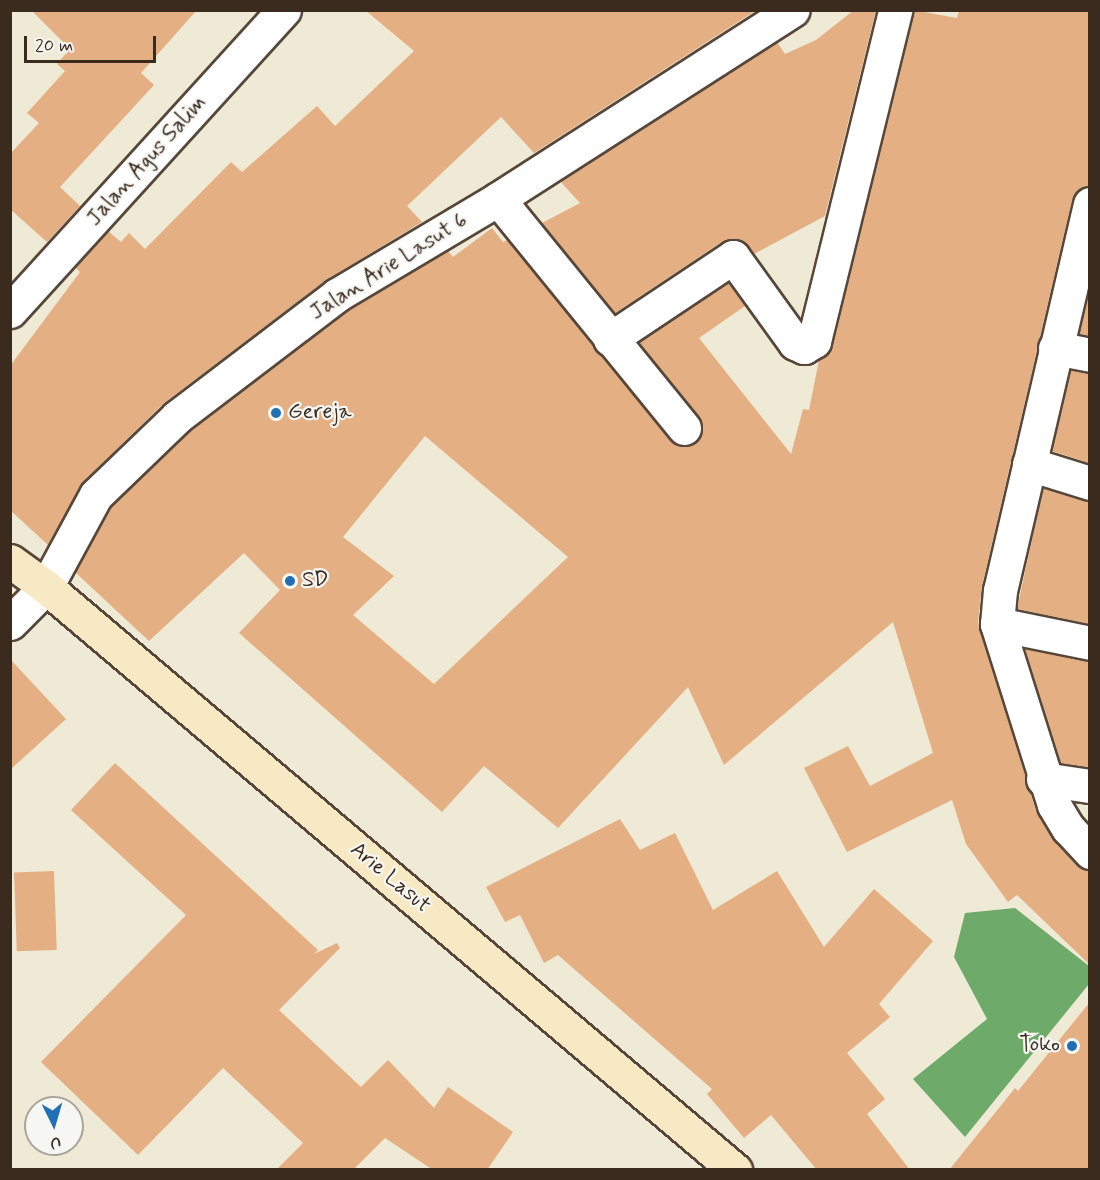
<!DOCTYPE html>
<style>
body{margin:0}
#map{position:relative;width:1100px;height:1180px;overflow:hidden;background:#efead6;font-family:Mynerve,sans-serif}
div>[style]{position:absolute}
[style*='--x']{left:calc(var(--x)*1px);top:calc(var(--y)*1px);width:calc(var(--w)*1px);rotate:calc(var(--a)*1deg)}
.forest>*{inset:0;background:#6eaa6a}
.building>*{inset:0;background:#e4af82;transform-origin:0 0}
.roads{filter:drop-shadow(2px 0 #56473a) drop-shadow(-2px 0 #56473a) drop-shadow(0 2px #56473a) drop-shadow(0 -2px #56473a)}
.minor>*{height:33px;margin:-16.5px;padding:0 16.5px;transform-origin:16.5px;border-radius:16.5px;background:#fff}
.tertiary>*{height:33px;margin:-16.5px;padding:0 16.5px;transform-origin:16.5px;border-radius:16.5px;background:#fff}
.secondary>*{height:33px;margin:-16.5px;padding:0 16.5px;transform-origin:16.5px;border-radius:16.5px;background:#f7e9c3}
.dots>*{width:16px;height:16px;translate:-50% -50%;box-sizing:border-box;border:3px solid #f6f6f2;border-radius:50%}
span{translate:-50% -50%;white-space:nowrap;text-align:center;line-height:1.15;-webkit-text-stroke:4.5px #f6f6f2;paint-order:stroke}
.street-label{font-size:22px;color:#3b2a1e}
.poi-label{font-size:22px;color:#3b2a1e}
.left{translate:0 -50%;text-align:left}
.right{translate:-100% -50%;text-align:right}
.frame{position:absolute;inset:0;border:12px solid #3b2a1e;pointer-events:none}
.north{position:absolute;left:24px;top:1096px;width:60px;height:60px;box-sizing:border-box;background:#f6f6f2;border:2px solid #aba49d;border-radius:50%;rotate:175deg;font-size:16px;font-weight:700;line-height:24px;text-align:center;color:#3b2a1e}
.north::after{content:'';display:block;margin:auto;width:21px;height:27px;background:#1f6fb2;clip-path:polygon(50% 0,100% 100%,50% 72%,0 100%)}
.scale{position:absolute;left:24px;top:36px;width:132px;height:27px;box-sizing:border-box;border:3px solid #3b2a1e;border-top:0;padding-left:8px;font-size:18px;line-height:21px;white-space:nowrap;color:#3b2a1e;-webkit-text-stroke:4px #f6f6f2;paint-order:stroke}
</style>
<div id="map">
<div class="forest">
<div style="clip-path:polygon(1015px 908px,1089px 966px,1089px 984px,965px 1137px,913px 1079px,987px 1019px,954px 957px,965px 913px)"></div>
</div>
<div class="building">
<div style="clip-path:polygon(31px 10px,197px 10px,141px 73px,154px 85px,60px 187px,80px 206px,47px 242px,10px 209px,10px 154px,39px 123px,27px 113px,65px 71px,57px 64px,70px 49px)"></div>
<div style="clip-path:polygon(365px 10px,755px 11px,534px 153px,501px 117px,407px 206px,422px 222px,326px 280px,164px 403px,83px 482px,48px 545px,10px 510px,10px 366px,80px 272px,75px 267px,108px 231px,121px 242px,129px 233px,145px 249px,231px 162px,242px 172px,317px 106px,335px 126px,414px 51px)"></div>
<div style="clip-path:polygon(854px 10px,876px 10px,825px 216px,754px 254px,740px 240px,723px 241px,615px 313px,542px 223px,580px 203px,560px 181px,777px 42px,785px 54px,816px 40px)"></div>
<div style="clip-path:polygon(evenodd,913px 10px,957px 18px,959px 10px,1089px 10px,1089px 186px,1077px 191px,1072px 200px,982px 586px,978px 622px,1036px 811px,1054px 841px,1076px 865px,1089px 870px,1089px 964px,1017px 895px,1008px 902px,966px 844px,952px 800px,847px 852px,804px 768px,848px 746px,870px 786px,933px 753px,893px 622px,724px 765px,688px 687px,558px 828px,484px 766px,442px 812px,239px 633px,280px 590px,244px 553px,149px 641px,75px 572px,111px 507px,189px 431px,348px 311px,448px 251px,453px 257px,492px 228px,503px 242px,507px 240px,678px 446px,696px 442px,702px 424px,639px 342px,728px 283px,745px 306px,699px 338px,791px 454px,803px 409px,809px 410px,819px 360px,832px 345px,913px 10px,425px 436px,568px 557px,434px 684px,353px 615px,394px 576px,343px 537px,425px 436px)"></div>
<div style="clip-path:polygon(1089px 289px,1089px 336px,1079px 334px)"></div>
<div style="clip-path:polygon(1070px 370px,1089px 373px,1089px 463px,1052px 451px)"></div>
<div style="clip-path:polygon(1043px 488px,1089px 501px,1089px 624px,1017px 609px)"></div>
<div style="clip-path:polygon(1024px 649px,1089px 661px,1089px 767px,1060px 763px)"></div>
<div style="clip-path:polygon(10px 659px,66px 719px,10px 770px)"></div>
<div style="clip-path:polygon(115px 763px,318px 950px,314px 954px,337px 943px,340px 948px,279px 1010px,361px 1087px,388px 1060px,434px 1108px,448px 1087px,513px 1132px,487px 1170px,433px 1170px,385px 1138px,353px 1170px,276px 1170px,303px 1143px,223px 1068px,138px 1155px,41px 1062px,186px 915px,71px 810px)"></div>
<div style="clip-path:polygon(620px 819px,640px 850px,675px 833px,713px 910px,777px 871px,824px 947px,874px 889px,933px 941px,879px 1004px,890px 1017px,847px 1053px,885px 1099px,867px 1114px,910px 1170px,817px 1170px,771px 1115px,744px 1138px,707px 1094px,712px 1089px,558px 955px,544px 963px,520px 915px,505px 922px,486px 887px)"></div>
<div style="left:54px;top:871px;width:79px;height:40px;rotate:88deg"></div>
<div style="clip-path:polygon(1089px 1003px,1089px 1170px,949px 1170px,1015px 1088px,1018px 1091px)"></div>
</div>
<div class="roads">
<div class="minor">
<div style="--x:498;--y:199;--w:295;--a:50.9"></div>
<div style="--x:1090;--y:204;--w:396;--a:103.1"></div>
<div style="--x:1000;--y:590;--w:34;--a:95"></div>
<div style="--x:997;--y:624;--w:190;--a:72.5"></div>
<div style="--x:1054;--y:805;--w:27;--a:59"></div>
<div style="--x:1068;--y:828;--w:33;--a:47"></div>
<div style="--x:610;--y:339;--w:148;--a:-33.7"></div>
<div style="--x:733;--y:257;--w:106;--a:54.2"></div>
<div style="--x:795;--y:343;--w:10;--a:24"></div>
<div style="--x:804;--y:347;--w:12;--a:-31"></div>
<div style="--x:814;--y:341;--w:341;--a:-76.2"></div>
<div style="--x:1055;--y:348;--w:36;--a:11"></div>
<div style="--x:1029;--y:464;--w:64;--a:17.3"></div>
<div style="--x:46;--y:587;--w:105;--a:-61.5"></div>
<div style="--x:96;--y:495;--w:112;--a:-43.9"></div>
<div style="--x:177;--y:417;--w:201;--a:-37.3"></div>
<div style="--x:337;--y:295;--w:187;--a:-30.8"></div>
<div style="--x:498;--y:199;--w:350;--a:-32.7"></div>
<div style="--x:997;--y:624;--w:95;--a:11.5"></div>
<div style="--x:1043;--y:779;--w:48;--a:8.5"></div>
</div>
<div class="tertiary">
<div style="--x:10;--y:311;--w:407;--a:-47.7"></div>
<div style="--x:10;--y:623;--w:51;--a:-45"></div>
</div>
<div class="secondary">
<div style="--x:10;--y:561;--w:44;--a:35.8"></div>
<div style="--x:46;--y:587;--w:903;--a:40.24"></div>
</div>
</div>
<div class="dots">
<div style="left:276px;top:413px;background:#1f6fb2"></div>
<div style="left:290px;top:581px;background:#1f6fb2"></div>
<div style="left:1072px;top:1046px;background:#1f6fb2"></div>
</div>
<div class="street-label">
<span style="left:147px;top:161px;rotate:-48deg">Jalan Agus Salim</span>
<span style="left:389px;top:267px;rotate:-32deg">Jalan Arie Lasut 6</span>
<span style="left:390px;top:878px;rotate:40deg">Arie Lasut</span>
</div>
<div class="poi-label">
<span class="left" style="left:288px;top:413px">Gereja</span>
<span class="left" style="left:302px;top:581px">SD</span>
<span class="right" style="left:1060px;top:1046px">Toko</span>
</div>
<div class="frame"></div>
<div class="north">U</div>
<div class="scale">20 m</div>
</div>
